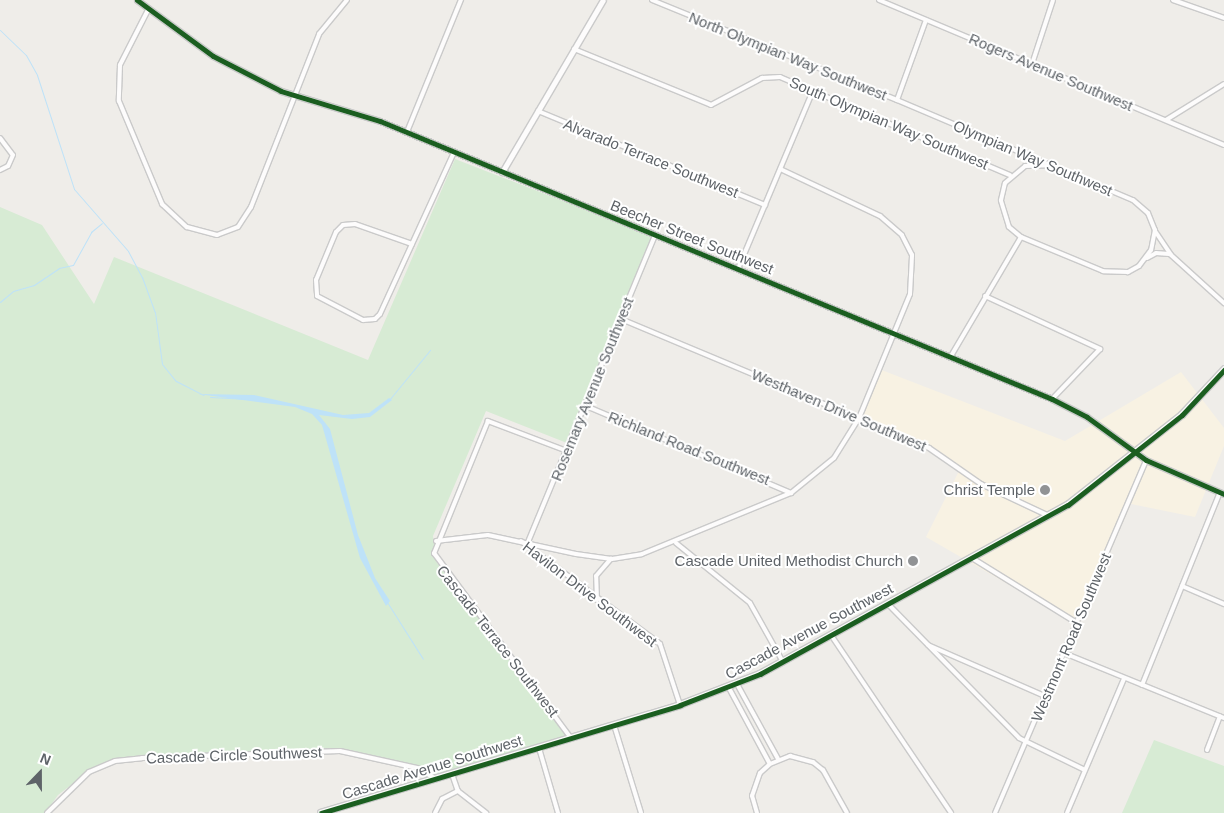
<!DOCTYPE html>
<style>
body{margin:0}
#map{position:relative;width:1224px;height:813px;overflow:hidden;background:#efede9;font-family:Arial,sans-serif}
div>[style]{position:absolute}
[style*='--x']{left:calc(var(--x)*1px);top:calc(var(--y)*1px);width:calc(var(--w)*1px);rotate:calc(var(--a)*1deg)}
.commercial>*{inset:0;background:#f8f2e3}
.green>*{inset:0;background:#d7ebd4}
.water>*{inset:0;background:#bee2f8}
.stream>*{height:1px;margin:-0.5px;padding:0 0.5px;transform-origin:0.5px;border-radius:0.5px;background:#bee2f8}
.roads{filter:drop-shadow(1px 0 #cacaca) drop-shadow(-1px 0 #cacaca) drop-shadow(0 1px #cacaca) drop-shadow(0 -1px #cacaca)}
.minor>*{height:4px;margin:-2px;padding:0 2px;transform-origin:2px;border-radius:2px;background:#fdfcfc}
.tertiary>*{height:5px;margin:-2.5px;padding:0 2.5px;transform-origin:2.5px;border-radius:2.5px;background:#fdfcfc}
.secondary>*{height:5.5px;margin:-2.75px;padding:0 2.75px;transform-origin:2.75px;border-radius:2.75px;background:#fdfcfc}
.cycleway>*{height:5px;margin:-2.5px;padding:0 2.5px;transform-origin:2.5px;border-radius:2.5px;background:#1b5e20}
.dots>*{width:14px;height:14px;translate:-50% -50%;box-sizing:border-box;border:2px solid #fff;border-radius:50%}
span{translate:-50% -50%;white-space:nowrap;text-align:center;line-height:1.15;-webkit-text-stroke:4px #fff;paint-order:stroke}
.street-label{font-size:15px;color:#5e6368}
.poi-label{font-size:15px;color:#5e6368}
.right{translate:-100% -50%;text-align:right}
.north{position:absolute;left:15px;top:748px;width:50px;height:50px;-webkit-text-stroke:4px #fff;paint-order:stroke;rotate:22deg;font-size:14px;font-weight:700;line-height:20px;text-align:center;color:#5e6368}
.north::after{content:'';display:block;margin:auto;width:18px;height:22px;background:#5e6368;clip-path:polygon(50% 0,100% 100%,50% 72%,0 100%)}
</style>
<div id="map">
<div class="commercial">
<div style="clip-path:polygon(879px 369px,1065px 441px,1181px 372px,1224px 428px,1224px 446px,1195px 517px,1131px 504px,1079px 625px,926px 537px,959px 471px,937px 450px,857px 415px)"></div>
</div>
<div class="green">
<div style="clip-path:polygon(455px 159px,653px 236px,567px 443px,486px 411px,433px 536px,437px 563px,574px 738px,435px 782px,390px 760px,358px 753px,123px 760px,88px 772px,58px 795px,45px 813px,0 813px,0 207px,42px 225px,94px 304px,114px 257px,368px 360px)"></div>
<div style="clip-path:polygon(1154px 740px,1224px 766px,1224px 813px,1122px 813px)"></div>
</div>
<div class="water">
<div style="clip-path:polygon(198px 394px,254px 395px,343px 415px,369px 413px,389px 398px,392px 400px,370px 417px,352px 419px,319px 415px,330px 429px,358px 535px,375px 578px,390px 601px,386px 606px,360px 558px,322px 425px,312px 414px,295px 407px)"></div>
</div>
<div class="stream">
<div style="--x:0;--y:30;--w:36;--a:44"></div>
<div style="--x:26;--y:55;--w:23;--a:61"></div>
<div style="--x:37;--y:75;--w:120;--a:72"></div>
<div style="--x:74;--y:189;--w:82;--a:48.9"></div>
<div style="--x:128;--y:251;--w:30;--a:62"></div>
<div style="--x:142;--y:277;--w:37;--a:70"></div>
<div style="--x:155;--y:312;--w:52;--a:82.3"></div>
<div style="--x:162;--y:364;--w:22;--a:51"></div>
<div style="--x:176;--y:381;--w:31;--a:27"></div>
<div style="--x:0;--y:302;--w:17;--a:-40"></div>
<div style="--x:13;--y:291;--w:22;--a:-16"></div>
<div style="--x:34;--y:285;--w:30;--a:-34"></div>
<div style="--x:59;--y:268;--w:14;--a:-12"></div>
<div style="--x:73;--y:265;--w:38;--a:-61"></div>
<div style="--x:91;--y:232;--w:14;--a:-39"></div>
<div style="--x:210;--y:397;--w:38;--a:3"></div>
<div style="--x:389;--y:400;--w:65;--a:-50.6"></div>
<div style="--x:387;--y:602;--w:67;--a:57.7"></div>
</div>
<div class="roads">
<div class="minor">
<div style="--x:652;--y:0;--w:265;--a:22.2"></div>
<div style="--x:897;--y:100;--w:256;--a:23"></div>
<div style="--x:1133;--y:200;--w:20;--a:41"></div>
<div style="--x:1148;--y:213;--w:18;--a:68"></div>
<div style="--x:1155;--y:230;--w:20;--a:101"></div>
<div style="--x:1151;--y:250;--w:20;--a:127"></div>
<div style="--x:1139;--y:266;--w:13;--a:151"></div>
<div style="--x:1128;--y:272;--w:25;--a:-178"></div>
<div style="--x:1103;--y:271;--w:89;--a:-157.5"></div>
<div style="--x:1021;--y:237;--w:16;--a:-140"></div>
<div style="--x:1009;--y:227;--w:28;--a:-107"></div>
<div style="--x:1001;--y:200;--w:17;--a:-77"></div>
<div style="--x:1005;--y:183;--w:26;--a:-40"></div>
<div style="--x:1025;--y:166;--w:24;--a:-2"></div>
<div style="--x:879;--y:0;--w:374;--a:22.8"></div>
<div style="--x:1173;--y:0;--w:54;--a:19.4"></div>
<div style="--x:148;--y:10;--w:62;--a:117"></div>
<div style="--x:120;--y:65;--w:36;--a:92"></div>
<div style="--x:119;--y:101;--w:112;--a:67.3"></div>
<div style="--x:162;--y:204;--w:34;--a:43"></div>
<div style="--x:187;--y:227;--w:31;--a:15"></div>
<div style="--x:217;--y:235;--w:22;--a:-21"></div>
<div style="--x:238;--y:227;--w:24;--a:-57"></div>
<div style="--x:251;--y:207;--w:186;--a:-68.5"></div>
<div style="--x:319;--y:34;--w:44;--a:-50.5"></div>
<div style="--x:574;--y:49;--w:148;--a:22.2"></div>
<div style="--x:711;--y:105;--w:58;--a:-27.9"></div>
<div style="--x:762;--y:78;--w:18;--a:-3"></div>
<div style="--x:780;--y:77;--w:250;--a:23.1"></div>
<div style="--x:1032;--y:64;--w:67;--a:-71.8"></div>
<div style="--x:897;--y:100;--w:85;--a:-70.1"></div>
<div style="--x:538;--y:111;--w:246;--a:22.5"></div>
<div style="--x:1166;--y:120;--w:68;--a:-31.8"></div>
<div style="--x:407;--y:132;--w:143;--a:-67.8"></div>
<div style="--x:0;--y:138;--w:21;--a:53"></div>
<div style="--x:13;--y:155;--w:12;--a:114"></div>
<div style="--x:8;--y:166;--w:9;--a:153"></div>
<div style="--x:1155;--y:231;--w:29;--a:56"></div>
<div style="--x:1171;--y:255;--w:72;--a:42.2"></div>
<div style="--x:412;--y:244;--w:60;--a:-160.7"></div>
<div style="--x:355;--y:224;--w:12;--a:175"></div>
<div style="--x:343;--y:225;--w:10;--a:135"></div>
<div style="--x:336;--y:232;--w:52;--a:112.6"></div>
<div style="--x:316;--y:280;--w:16;--a:86"></div>
<div style="--x:317;--y:296;--w:52;--a:27.6"></div>
<div style="--x:363;--y:320;--w:12;--a:-5"></div>
<div style="--x:375;--y:319;--w:7;--a:-45"></div>
<div style="--x:380;--y:314;--w:178;--a:-65.4"></div>
<div style="--x:1147;--y:258;--w:10;--a:-29"></div>
<div style="--x:1156;--y:253;--w:13;--a:4"></div>
<div style="--x:738;--y:269;--w:193;--a:-67.2"></div>
<div style="--x:985;--y:296;--w:127;--a:24.7"></div>
<div style="--x:1100;--y:349;--w:69;--a:133.8"></div>
<div style="--x:621;--y:319;--w:334;--a:22.7"></div>
<div style="--x:929;--y:448;--w:63;--a:34.7"></div>
<div style="--x:981;--y:484;--w:75;--a:25.2"></div>
<div style="--x:951;--y:356;--w:138;--a:-59.5"></div>
<div style="--x:586;--y:406;--w:223;--a:23"></div>
<div style="--x:567;--y:451;--w:85;--a:-159.2"></div>
<div style="--x:488;--y:421;--w:143;--a:112.2"></div>
<div style="--x:434;--y:553;--w:230;--a:53.5"></div>
<div style="--x:436;--y:541;--w:52;--a:-6.6"></div>
<div style="--x:488;--y:535;--w:90;--a:12.2"></div>
<div style="--x:576;--y:554;--w:36;--a:8"></div>
<div style="--x:612;--y:559;--w:30;--a:-9"></div>
<div style="--x:642;--y:554;--w:161;--a:-22.3"></div>
<div style="--x:791;--y:493;--w:55;--a:-39.1"></div>
<div style="--x:834;--y:458;--w:47;--a:-58"></div>
<div style="--x:859;--y:418;--w:134;--a:-67.6"></div>
<div style="--x:910;--y:294;--w:39;--a:-87"></div>
<div style="--x:912;--y:255;--w:22;--a:-117"></div>
<div style="--x:902;--y:235;--w:29;--a:-139"></div>
<div style="--x:880;--y:216;--w:110;--a:-154.8"></div>
<div style="--x:521;--y:541;--w:173;--a:36.5"></div>
<div style="--x:660;--y:644;--w:64;--a:71.8"></div>
<div style="--x:528;--y:542;--w:332;--a:-67.5"></div>
<div style="--x:676;--y:543;--w:95;--a:39"></div>
<div style="--x:750;--y:603;--w:68;--a:60.8"></div>
<div style="--x:972;--y:558;--w:123;--a:31.8"></div>
<div style="--x:1182;--y:586;--w:46;--a:23.2"></div>
<div style="--x:597;--y:600;--w:24;--a:-92"></div>
<div style="--x:596;--y:576;--w:23;--a:-49"></div>
<div style="--x:888;--y:604;--w:187;--a:45.6"></div>
<div style="--x:1019;--y:738;--w:73;--a:25.9"></div>
<div style="--x:831;--y:635;--w:215;--a:56"></div>
<div style="--x:928;--y:645;--w:128;--a:23.6"></div>
<div style="--x:1064;--y:653;--w:173;--a:22.1"></div>
<div style="--x:737;--y:684;--w:85;--a:61.3"></div>
<div style="--x:1142;--y:685;--w:208;--a:-68"></div>
<div style="--x:729;--y:688;--w:86;--a:61.7"></div>
<div style="--x:614;--y:725;--w:92;--a:72.9"></div>
<div style="--x:539;--y:748;--w:68;--a:73.7"></div>
<div style="--x:1207;--y:750;--w:36;--a:-69"></div>
<div style="--x:452;--y:774;--w:18;--a:71"></div>
<div style="--x:458;--y:791;--w:36;--a:38"></div>
<div style="--x:47;--y:813;--w:59;--a:-44.3"></div>
<div style="--x:89;--y:772;--w:28;--a:-23"></div>
<div style="--x:115;--y:761;--w:27;--a:-6"></div>
<div style="--x:142;--y:758;--w:198;--a:-2"></div>
<div style="--x:340;--y:751;--w:79;--a:12.4"></div>
<div style="--x:417;--y:768;--w:22;--a:30"></div>
<div style="--x:435;--y:813;--w:16;--a:-63"></div>
<div style="--x:442;--y:799;--w:18;--a:-27"></div>
<div style="--x:757;--y:813;--w:18;--a:-106"></div>
<div style="--x:752;--y:796;--w:24;--a:-71"></div>
<div style="--x:760;--y:773;--w:13;--a:-42"></div>
<div style="--x:770;--y:764;--w:22;--a:-22"></div>
<div style="--x:790;--y:756;--w:24;--a:15"></div>
<div style="--x:813;--y:762;--w:13;--a:39"></div>
<div style="--x:823;--y:770;--w:49;--a:60.8"></div>
<div style="--x:995;--y:813;--w:384;--a:-66.8"></div>
<div style="--x:1067;--y:813;--w:146;--a:-67"></div>
</div>
<div class="tertiary">
<div style="--x:137;--y:0;--w:94;--a:36.4"></div>
<div style="--x:213;--y:56;--w:76;--a:27.2"></div>
<div style="--x:281;--y:91;--w:103;--a:16.9"></div>
<div style="--x:380;--y:121;--w:727;--a:22.47"></div>
<div style="--x:1052;--y:399;--w:39;--a:27"></div>
<div style="--x:1087;--y:417;--w:73;--a:36.1"></div>
<div style="--x:1146;--y:460;--w:85;--a:23.6"></div>
<div style="--x:502;--y:172;--w:199;--a:-59.6"></div>
</div>
<div class="secondary">
<div style="--x:321;--y:813;--w:375;--a:-16.7"></div>
<div style="--x:680;--y:705;--w:86;--a:-21.2"></div>
<div style="--x:760;--y:674;--w:351;--a:-28.8"></div>
<div style="--x:1068;--y:505;--w:145;--a:-38.3"></div>
<div style="--x:1182;--y:415;--w:62;--a:-47"></div>
</div>
</div>
<div class="cycleway">
<div style="--x:137;--y:0;--w:94;--a:36.4"></div>
<div style="--x:213;--y:56;--w:76;--a:27.2"></div>
<div style="--x:281;--y:91;--w:103;--a:16.9"></div>
<div style="--x:380;--y:121;--w:727;--a:22.47"></div>
<div style="--x:1052;--y:399;--w:39;--a:27"></div>
<div style="--x:1087;--y:417;--w:73;--a:36.1"></div>
<div style="--x:1146;--y:460;--w:85;--a:23.6"></div>
<div style="--x:321;--y:813;--w:375;--a:-16.7"></div>
<div style="--x:680;--y:705;--w:86;--a:-21.2"></div>
<div style="--x:760;--y:674;--w:351;--a:-28.8"></div>
<div style="--x:1068;--y:505;--w:145;--a:-38.3"></div>
<div style="--x:1182;--y:415;--w:62;--a:-47"></div>
</div>
<div class="dots">
<div style="left:1045px;top:490px;background:#919395"></div>
<div style="left:913px;top:561px;background:#919395"></div>
</div>
<div class="street-label">
<span style="left:788px;top:56px;rotate:22deg">North Olympian Way Southwest</span>
<span style="left:1051px;top:72px;rotate:23deg">Rogers Avenue Southwest</span>
<span style="left:889px;top:123px;rotate:23deg">South Olympian Way Southwest</span>
<span style="left:651px;top:158px;rotate:22deg">Alvarado Terrace Southwest</span>
<span style="left:1033px;top:158px;rotate:23deg">Olympian Way Southwest</span>
<span style="left:692px;top:237px;rotate:22deg">Beecher Street Southwest</span>
<span style="left:592px;top:389px;rotate:-68deg">Rosemary Avenue Southwest</span>
<span style="left:839px;top:410px;rotate:23deg">Westhaven Drive Southwest</span>
<span style="left:689px;top:448px;rotate:22deg">Richland Road Southwest</span>
<span style="left:590px;top:594px;rotate:37deg">Havilon Drive Southwest</span>
<span style="left:809px;top:631px;rotate:-28deg">Cascade Avenue Southwest</span>
<span style="left:1071px;top:637px;rotate:-67deg">Westmont Road Southwest</span>
<span style="left:498px;top:641px;rotate:52deg">Cascade Terrace Southwest</span>
<span style="left:234px;top:755px;rotate:-2deg">Cascade Circle Southwest</span>
<span style="left:432px;top:767px;rotate:-17deg">Cascade Avenue Southwest</span>
</div>
<div class="poi-label">
<span class="right" style="left:1035px;top:490px">Christ Temple</span>
<span class="right" style="left:903px;top:561px">Cascade United Methodist Church</span>
</div>
<div class="north">N</div>
</div>
